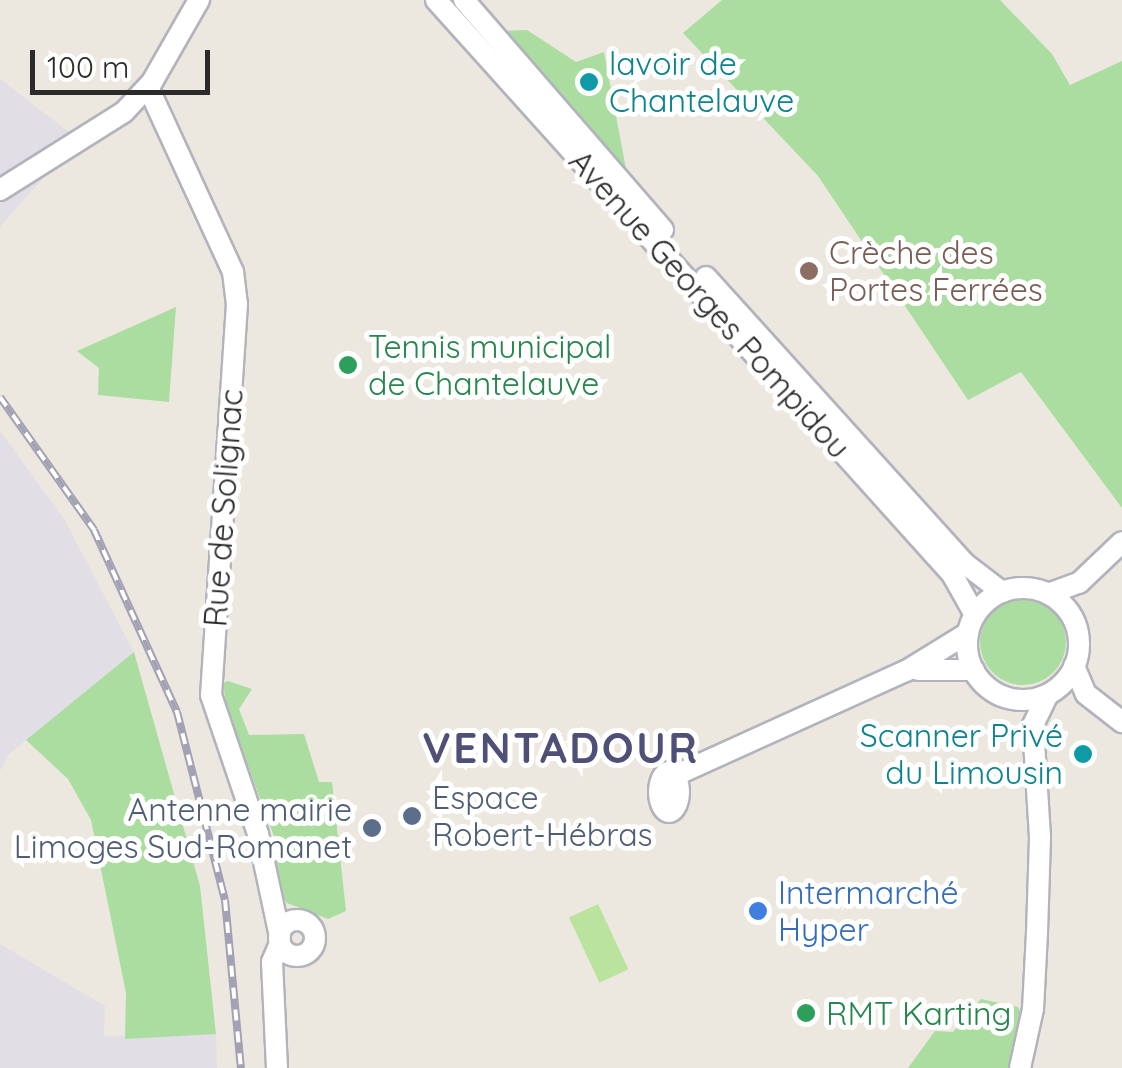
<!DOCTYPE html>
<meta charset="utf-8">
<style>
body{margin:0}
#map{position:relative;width:1122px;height:1068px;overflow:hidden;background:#ece8df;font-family:Quicksand,sans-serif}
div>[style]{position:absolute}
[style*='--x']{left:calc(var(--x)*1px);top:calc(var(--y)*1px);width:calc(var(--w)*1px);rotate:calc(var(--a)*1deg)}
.industrial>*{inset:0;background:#e1dfe5}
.green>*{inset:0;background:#abdda0}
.round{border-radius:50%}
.pitch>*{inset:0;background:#bae39d;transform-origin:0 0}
.roads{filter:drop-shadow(2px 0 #b2b3bd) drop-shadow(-2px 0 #b2b3bd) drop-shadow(0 2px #b2b3bd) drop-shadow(0 -2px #b2b3bd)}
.secondary>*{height:20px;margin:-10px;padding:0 10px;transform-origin:10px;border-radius:10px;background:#fff}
.secondary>.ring{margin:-10px;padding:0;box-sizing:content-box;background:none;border:20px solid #fff;border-radius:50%}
.rail>*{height:8px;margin-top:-4px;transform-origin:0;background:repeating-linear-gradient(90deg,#fff 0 11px,#a2a2b4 0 22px);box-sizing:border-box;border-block:2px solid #a2a2b4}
.dots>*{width:28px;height:28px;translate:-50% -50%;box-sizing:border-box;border:5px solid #fff;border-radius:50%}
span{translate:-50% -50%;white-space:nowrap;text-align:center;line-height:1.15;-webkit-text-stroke:10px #fff;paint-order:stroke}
.culture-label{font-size:32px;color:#0d838f}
.left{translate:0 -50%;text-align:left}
.right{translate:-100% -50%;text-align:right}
.education-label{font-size:32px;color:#785e54}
.street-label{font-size:32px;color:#2b2b2b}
.leisure-label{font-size:32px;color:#27864d}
.service-label{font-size:32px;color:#4e5e75}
.shop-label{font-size:32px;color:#366cbe}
.district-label{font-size:42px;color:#4f5078;font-weight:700;letter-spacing:2.5px}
.scale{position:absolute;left:30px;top:50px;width:180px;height:45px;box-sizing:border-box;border:5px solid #2b2b2b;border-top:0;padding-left:12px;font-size:30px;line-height:35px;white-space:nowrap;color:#2b2b2b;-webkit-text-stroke:8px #fff;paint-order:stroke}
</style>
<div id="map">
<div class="industrial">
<div style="clip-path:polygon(0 79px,69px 132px,51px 169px,0 227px)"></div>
<div style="clip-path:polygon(0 431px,64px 519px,134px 652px,9px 754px,0 771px)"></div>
<div style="clip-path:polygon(0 944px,105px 1006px,104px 1036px,216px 1034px,217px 1068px,0 1068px)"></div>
</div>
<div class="green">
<div style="clip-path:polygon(722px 0,1000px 0,1052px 54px,1070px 85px,1122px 61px,1122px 508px,1021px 372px,968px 400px,818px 176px,683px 33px)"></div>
<div style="clip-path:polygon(527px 30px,576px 62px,604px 52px,626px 169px,500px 31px)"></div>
<div style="clip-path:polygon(176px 307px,169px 402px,98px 395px,99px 368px,77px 351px)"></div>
<div class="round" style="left:980px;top:599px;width:86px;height:86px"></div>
<div style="clip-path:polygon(134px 652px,200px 886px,216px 1034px,125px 1039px,126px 993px,91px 820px,68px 779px,26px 740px)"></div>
<div style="clip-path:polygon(228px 681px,252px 689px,239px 709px,249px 735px,304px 734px,319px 782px,332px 782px,346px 911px,328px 919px,287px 903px,278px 891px,275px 839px,227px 709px,223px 683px)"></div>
<div style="clip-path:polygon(981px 999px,1018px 1007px,1024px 1020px,1011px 1068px,908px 1068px,935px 1031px,953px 1032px)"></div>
</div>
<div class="pitch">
<div style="left:598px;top:904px;width:72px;height:32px;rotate:65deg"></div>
</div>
<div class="roads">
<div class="secondary">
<div style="--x:436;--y:0;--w:772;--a:48.05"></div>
<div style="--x:952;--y:574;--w:47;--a:60.7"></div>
<div style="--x:464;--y:0;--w:304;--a:49.1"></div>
<div style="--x:148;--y:87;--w:204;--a:65.3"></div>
<div style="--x:233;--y:272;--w:32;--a:83"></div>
<div style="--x:237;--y:304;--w:392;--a:93.8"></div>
<div style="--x:211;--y:695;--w:147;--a:71.3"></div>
<div style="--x:258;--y:834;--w:105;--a:77.9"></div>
<div style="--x:0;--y:190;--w:146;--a:-32.2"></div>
<div style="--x:124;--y:112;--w:41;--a:-47"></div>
<div style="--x:152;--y:82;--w:95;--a:-60.2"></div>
<div style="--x:706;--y:277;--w:385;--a:47.9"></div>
<div style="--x:964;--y:563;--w:48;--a:37.3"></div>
<div class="ring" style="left:967px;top:588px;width:92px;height:92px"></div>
<div style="--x:1048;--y:594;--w:33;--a:-20"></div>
<div style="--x:1079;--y:583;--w:59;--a:-43.6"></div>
<div style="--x:1074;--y:666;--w:30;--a:67"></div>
<div style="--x:1086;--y:694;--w:46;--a:37.9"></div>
<div style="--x:918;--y:670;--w:56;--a:0"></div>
<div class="ring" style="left:659px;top:772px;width:-4px;height:-4px"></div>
<div style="--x:674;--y:776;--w:255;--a:-24.4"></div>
<div style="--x:906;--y:671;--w:73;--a:-31.5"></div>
<div class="ring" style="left:279px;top:920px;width:16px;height:16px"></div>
<div style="--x:277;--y:1068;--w:106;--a:-92.7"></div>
<div style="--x:272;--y:962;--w:21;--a:-67"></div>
<div style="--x:1020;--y:1068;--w:60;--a:-77.6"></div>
<div style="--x:1033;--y:1009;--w:76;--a:-87"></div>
<div style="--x:1037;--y:933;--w:96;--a:-88.2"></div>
<div style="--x:1040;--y:837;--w:112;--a:-93.6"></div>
<div style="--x:1033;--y:725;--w:34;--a:-64"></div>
</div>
</div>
<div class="rail">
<div style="--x:0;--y:397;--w:163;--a:54.7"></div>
<div style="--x:94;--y:530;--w:200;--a:65.5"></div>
<div style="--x:177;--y:712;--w:194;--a:75.7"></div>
<div style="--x:225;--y:900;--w:169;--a:84.6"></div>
</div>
<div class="dots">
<div style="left:589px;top:82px;background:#0f9aa8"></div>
<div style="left:809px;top:271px;background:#8d6e63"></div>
<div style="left:348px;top:365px;background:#2e9e5b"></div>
<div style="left:1083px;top:754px;background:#0f9aa8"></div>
<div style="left:412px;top:816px;background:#5c6f8a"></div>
<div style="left:372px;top:828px;background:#5c6f8a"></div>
<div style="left:758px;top:911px;background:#3f7fe0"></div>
<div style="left:806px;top:1013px;background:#2e9e5b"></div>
</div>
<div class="culture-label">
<span class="left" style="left:609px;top:82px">lavoir de<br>Chantelauve</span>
<span class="right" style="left:1063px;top:754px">Scanner Privé<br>du Limousin</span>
</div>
<div class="education-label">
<span class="left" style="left:829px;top:271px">Crèche des<br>Portes Ferrées</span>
</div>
<div class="street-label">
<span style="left:710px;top:304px;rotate:48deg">Avenue Georges Pompidou</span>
<span style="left:223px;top:508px;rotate:-86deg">Rue de Solignac</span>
</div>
<div class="leisure-label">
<span class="left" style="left:368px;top:365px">Tennis municipal<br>de Chantelauve</span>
<span class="left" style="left:826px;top:1013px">RMT Karting</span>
</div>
<div class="service-label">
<span class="left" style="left:432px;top:816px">Espace<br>Robert-Hébras</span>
<span class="right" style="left:352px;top:828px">Antenne mairie<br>Limoges Sud-Romanet</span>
</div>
<div class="shop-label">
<span class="left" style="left:778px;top:911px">Intermarché<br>Hyper</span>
</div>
<div class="district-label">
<span style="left:561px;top:748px">VENTADOUR</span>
</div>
<div class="scale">100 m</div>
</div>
